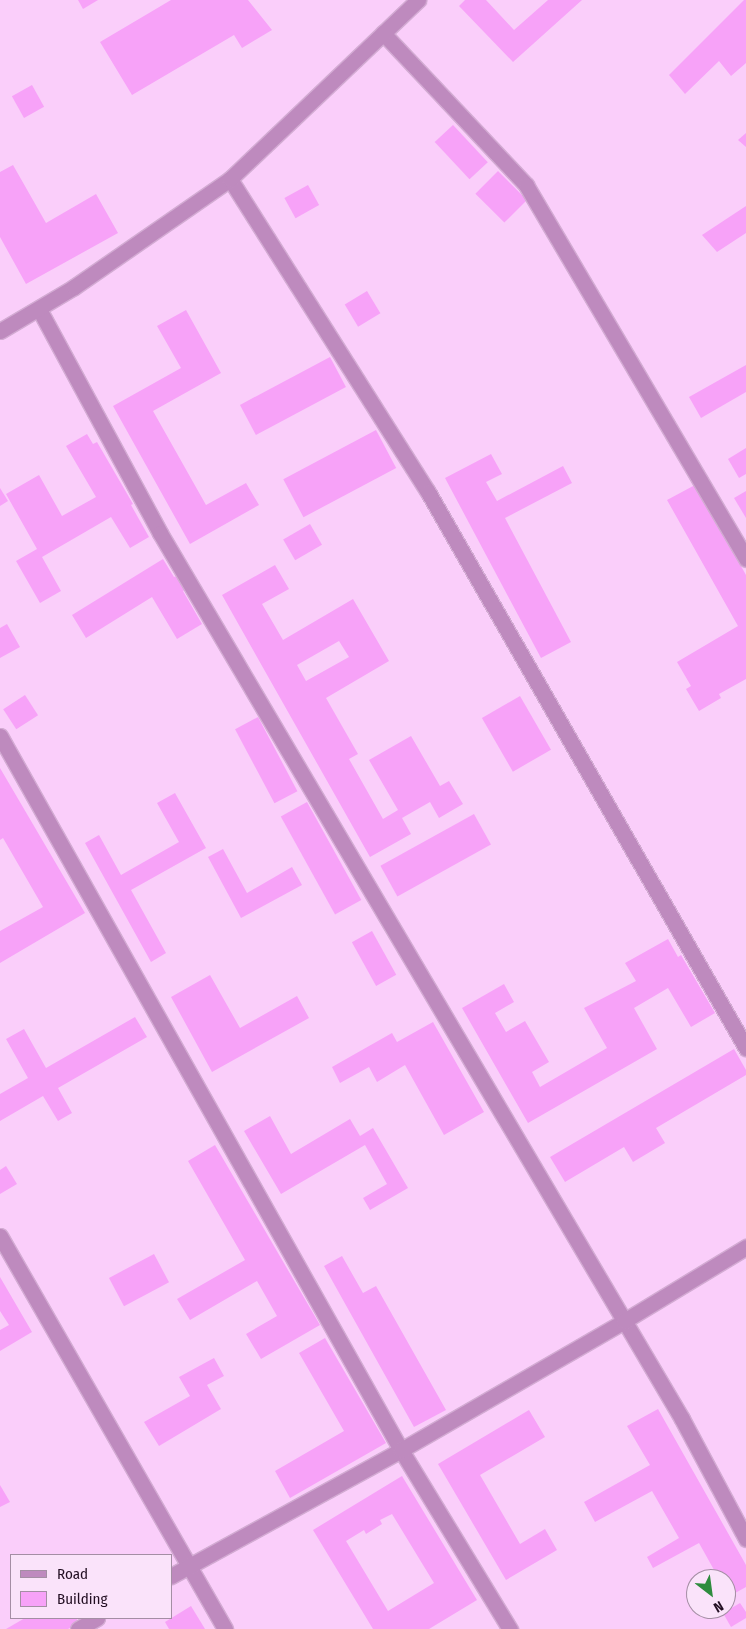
<!DOCTYPE html>
<style>
body{margin:0}
#map{position:relative;width:746px;height:1629px;overflow:hidden;background:#facefa;font-family:"Fira Sans Condensed",sans-serif}
div>[style]{position:absolute}
[style*='--x']{left:calc(var(--x)*1px);top:calc(var(--y)*1px);width:calc(var(--w)*1px);rotate:calc(var(--a)*1deg)}
.building>*{inset:0;background:#f7a2f8;transform-origin:0 0}
.roads{filter:drop-shadow(1px 0 #d3abd3) drop-shadow(-1px 0 #d3abd3) drop-shadow(0 1px #d3abd3) drop-shadow(0 -1px #d3abd3)}
.minor>*{height:15px;margin:-7.5px;padding:0 7.5px;transform-origin:7.5px;border-radius:7.5px;background:#be8abe}
span{translate:-50% -50%;white-space:nowrap;text-align:center;line-height:1.15;-webkit-text-stroke:4px #fae3fa;paint-order:stroke}
.legend{position:absolute;left:10px;top:1554px;width:162px;height:65px;box-sizing:border-box;background:#fae3fa;border:1px solid #a48ea4;margin:0;padding:6px 9px;list-style:none;font-size:15px;color:#220e22}
.legend li{display:flex;align-items:center;gap:10px;height:25px}
.legend b{width:25px;border:1px solid #a48ea4}
.north{position:absolute;left:686px;top:1569px;width:50px;height:50px;box-sizing:border-box;background:#fae3fa;border:1px solid #a48ea4;border-radius:50%;rotate:150deg;font-size:14px;font-weight:700;line-height:20px;text-align:center;color:#220e22}
.north::after{content:'';display:block;margin:auto;width:18px;height:22px;background:#2e8c3e;clip-path:polygon(50% 0,100% 100%,50% 72%,0 100%)}
</style>
<div id="map">
<div class="building">
<div style="clip-path:polygon(78px 0,98px 0,83px 9px)"></div>
<div style="clip-path:polygon(171px 0,248px 0,272px 30px,242px 48px,234px 35px,132px 95px,100px 42px)"></div>
<div style="clip-path:polygon(465px 0,486px 0,514px 30px,548px 0,582px 0,513px 62px,459px 6px)"></div>
<div style="clip-path:polygon(744px 0,746px 0,746px 63px,731px 76px,719px 61px,685px 94px,669px 75px)"></div>
<div style="left:32px;top:85px;width:25px;height:23px;rotate:61deg"></div>
<div style="left:453px;top:125px;width:51px;height:25px;rotate:47deg"></div>
<div style="clip-path:polygon(746px 133px,746px 147px,738px 140px)"></div>
<div style="clip-path:polygon(13px 165px,46px 223px,96px 194px,118px 233px,26px 284px,0 237px,0 172px)"></div>
<div style="left:498px;top:171px;width:41px;height:32px;rotate:45deg"></div>
<div style="left:308px;top:185px;width:23px;height:27px;rotate:61deg"></div>
<div style="clip-path:polygon(746px 206px,746px 233px,717px 252px,702px 235px)"></div>
<div style="left:367px;top:291px;width:26px;height:26px;rotate:59deg"></div>
<div style="clip-path:polygon(186px 310px,221px 373px,153px 411px,206px 505px,246px 483px,259px 505px,190px 544px,113px 406px,181px 368px,157px 326px)"></div>
<div style="left:330px;top:357px;width:34px;height:102px;rotate:62deg"></div>
<div style="clip-path:polygon(746px 365px,746px 392px,701px 418px,689px 397px)"></div>
<div style="left:376px;top:430px;width:43px;height:105px;rotate:62deg"></div>
<div style="clip-path:polygon(87px 434px,93px 444px,97px 442px,133px 504px,131px 505px,149px 537px,130px 548px,111px 517px,42px 557px,61px 591px,40px 603px,16px 561px,37px 549px,6px 494px,39px 475px,62px 516px,96px 497px,66px 446px)"></div>
<div style="clip-path:polygon(746px 448px,746px 474px,739px 478px,728px 459px)"></div>
<div style="clip-path:polygon(491px 454px,502px 474px,486px 482px,497px 501px,563px 466px,572px 483px,505px 518px,571px 642px,541px 658px,445px 478px)"></div>
<div style="clip-path:polygon(695px 485px,746px 575px,746px 679px,719px 694px,721px 698px,699px 711px,686px 689px,691px 686px,677px 662px,738px 626px,667px 500px)"></div>
<div style="clip-path:polygon(0 488px,8px 501px,0 506px)"></div>
<div style="clip-path:polygon(746px 491px,746px 518px,734px 498px)"></div>
<div style="left:310px;top:524px;width:24px;height:31px;rotate:60deg"></div>
<div style="clip-path:polygon(163px 559px,174px 577px,177px 576px,185px 590px,183px 591px,202px 624px,177px 639px,152px 597px,86px 638px,72px 615px)"></div>
<div style="clip-path:polygon(evenodd,275px 565px,289px 589px,262px 604px,283px 640px,353px 599px,389px 661px,326px 698px,358px 754px,349px 759px,383px 819px,398px 810px,369px 760px,411px 736px,440px 786px,449px 781px,463px 804px,439px 818px,430px 802px,402px 818px,411px 834px,370px 857px,222px 595px,275px 565px,339px 641px,349px 657px,306px 681px,297px 665px,339px 641px)"></div>
<div style="clip-path:polygon(7px 624px,20px 647px,0 658px,0 628px)"></div>
<div style="left:25px;top:695px;width:24px;height:26px;rotate:57deg"></div>
<div style="left:520px;top:696px;width:62px;height:44px;rotate:60deg"></div>
<div style="left:258px;top:717px;width:84px;height:26px;rotate:62deg"></div>
<div style="clip-path:polygon(0 768px,85px 913px,0 963px,0 931px,43px 907px,3px 838px,0 840px)"></div>
<div style="clip-path:polygon(175px 793px,206px 848px,131px 890px,166px 953px,151px 962px,85px 843px,99px 835px,121px 875px,179px 842px,157px 803px)"></div>
<div style="left:307px;top:802px;width:112px;height:30px;rotate:61deg"></div>
<div style="left:474px;top:814px;width:35px;height:107px;rotate:61deg"></div>
<div style="clip-path:polygon(223px 849px,247px 893px,292px 867px,302px 885px,241px 918px,208px 857px)"></div>
<div style="left:372px;top:931px;width:50px;height:23px;rotate:61deg"></div>
<div style="clip-path:polygon(668px 939px,678px 957px,681px 955px,715px 1013px,691px 1027px,668px 988px,634px 1008px,657px 1049px,528px 1123px,462px 1008px,504px 984px,514px 1002px,495px 1013px,506px 1032px,525px 1021px,549px 1062px,532px 1072px,540px 1087px,607px 1048px,584px 1008px,636px 981px,625px 963px)"></div>
<div style="clip-path:polygon(210px 975px,240px 1028px,297px 996px,309px 1018px,212px 1072px,171px 997px)"></div>
<div style="clip-path:polygon(135px 1017px,147px 1037px,58px 1088px,72px 1113px,58px 1121px,43px 1096px,0 1121px,0 1094px,28px 1078px,6px 1039px,24px 1029px,46px 1068px)"></div>
<div style="clip-path:polygon(433px 1022px,484px 1112px,444px 1135px,405px 1065px,377px 1082px,369px 1067px,340px 1083px,332px 1067px,392px 1033px,397px 1042px)"></div>
<div style="clip-path:polygon(734px 1049px,746px 1070px,746px 1075px,656px 1128px,665px 1143px,633px 1162px,624px 1147px,565px 1182px,550px 1157px)"></div>
<div style="clip-path:polygon(270px 1116px,291px 1154px,350px 1119px,360px 1136px,373px 1128px,408px 1188px,370px 1210px,363px 1198px,387px 1184px,365px 1145px,281px 1194px,244px 1131px)"></div>
<div style="clip-path:polygon(215px 1145px,320px 1325px,261px 1359px,246px 1334px,277px 1316px,257px 1281px,190px 1320px,177px 1299px,245px 1260px,188px 1161px)"></div>
<div style="clip-path:polygon(6px 1166px,17px 1184px,0 1194px,0 1170px)"></div>
<div style="left:154px;top:1254px;width:32px;height:51px;rotate:62deg"></div>
<div style="clip-path:polygon(342px 1256px,363px 1293px,376px 1286px,446px 1410px,414px 1427px,324px 1266px)"></div>
<div style="clip-path:polygon(0 1277px,32px 1332px,0 1351px,0 1330px,9px 1325px,0 1311px)"></div>
<div style="clip-path:polygon(325px 1338px,386px 1443px,290px 1498px,275px 1471px,344px 1431px,299px 1353px)"></div>
<div style="clip-path:polygon(214px 1358px,224px 1376px,207px 1385px,221px 1409px,159px 1446px,144px 1422px,190px 1396px,179px 1377px)"></div>
<div style="clip-path:polygon(658px 1409px,746px 1565px,746px 1587px,726px 1598px,726px 1579px,715px 1579px,718px 1577px,699px 1543px,653px 1568px,647px 1557px,679px 1538px,652px 1491px,595px 1522px,584px 1502px,650px 1465px,627px 1426px)"></div>
<div style="clip-path:polygon(529px 1410px,545px 1437px,480px 1475px,520px 1544px,545px 1529px,557px 1550px,506px 1580px,438px 1464px)"></div>
<div style="clip-path:polygon(evenodd,402px 1476px,477px 1600px,429px 1629px,373px 1629px,313px 1530px,402px 1476px,392px 1514px,434px 1583px,388px 1611px,346px 1541px,364px 1530px,366px 1534px,382px 1524px,380px 1520px,392px 1514px)"></div>
<div style="clip-path:polygon(0 1485px,10px 1502px,0 1507px)"></div>
<div style="clip-path:polygon(740px 1603px,746px 1612px,746px 1618px,731px 1627px,723px 1613px)"></div>
<div style="clip-path:polygon(191px 1606px,205px 1629px,169px 1629px,165px 1622px)"></div>
<div style="clip-path:polygon(25px 1618px,76px 1618px,79px 1623px,68px 1629px,6px 1629px)"></div>
</div>
<div class="roads">
<div class="minor">
<div style="--x:383;--y:33;--w:209;--a:46.7"></div>
<div style="--x:526;--y:185;--w:434;--a:59.5"></div>
<div style="--x:230;--y:179;--w:370;--a:57.7"></div>
<div style="--x:428;--y:492;--w:641;--a:60.23"></div>
<div style="--x:39;--y:309;--w:255;--a:61.6"></div>
<div style="--x:160;--y:533;--w:1028;--a:59.49"></div>
<div style="--x:682;--y:1419;--w:136;--a:61.9"></div>
<div style="--x:0;--y:331;--w:86;--a:-30.7"></div>
<div style="--x:74;--y:287;--w:190;--a:-34.7"></div>
<div style="--x:230;--y:179;--w:260;--a:-43.6"></div>
<div style="--x:0;--y:736;--w:819;--a:60.68"></div>
<div style="--x:401;--y:1450;--w:210;--a:58.7"></div>
<div style="--x:0;--y:1236;--w:453;--a:60.2"></div>
<div style="--x:171;--y:1576;--w:262;--a:-28.7"></div>
<div style="--x:401;--y:1450;--w:258;--a:-30"></div>
<div style="--x:624;--y:1321;--w:143;--a:-31.2"></div>
<div style="--x:78;--y:1629;--w:22;--a:-30"></div>
</div>
</div>
<ul class="legend">
<li><b style="height:6px;background:#be8abe"></b>Road</li>
<li><b style="height:14px;background:#f7a2f8"></b>Building</li>
</ul>
<div class="north">N</div>
</div>
